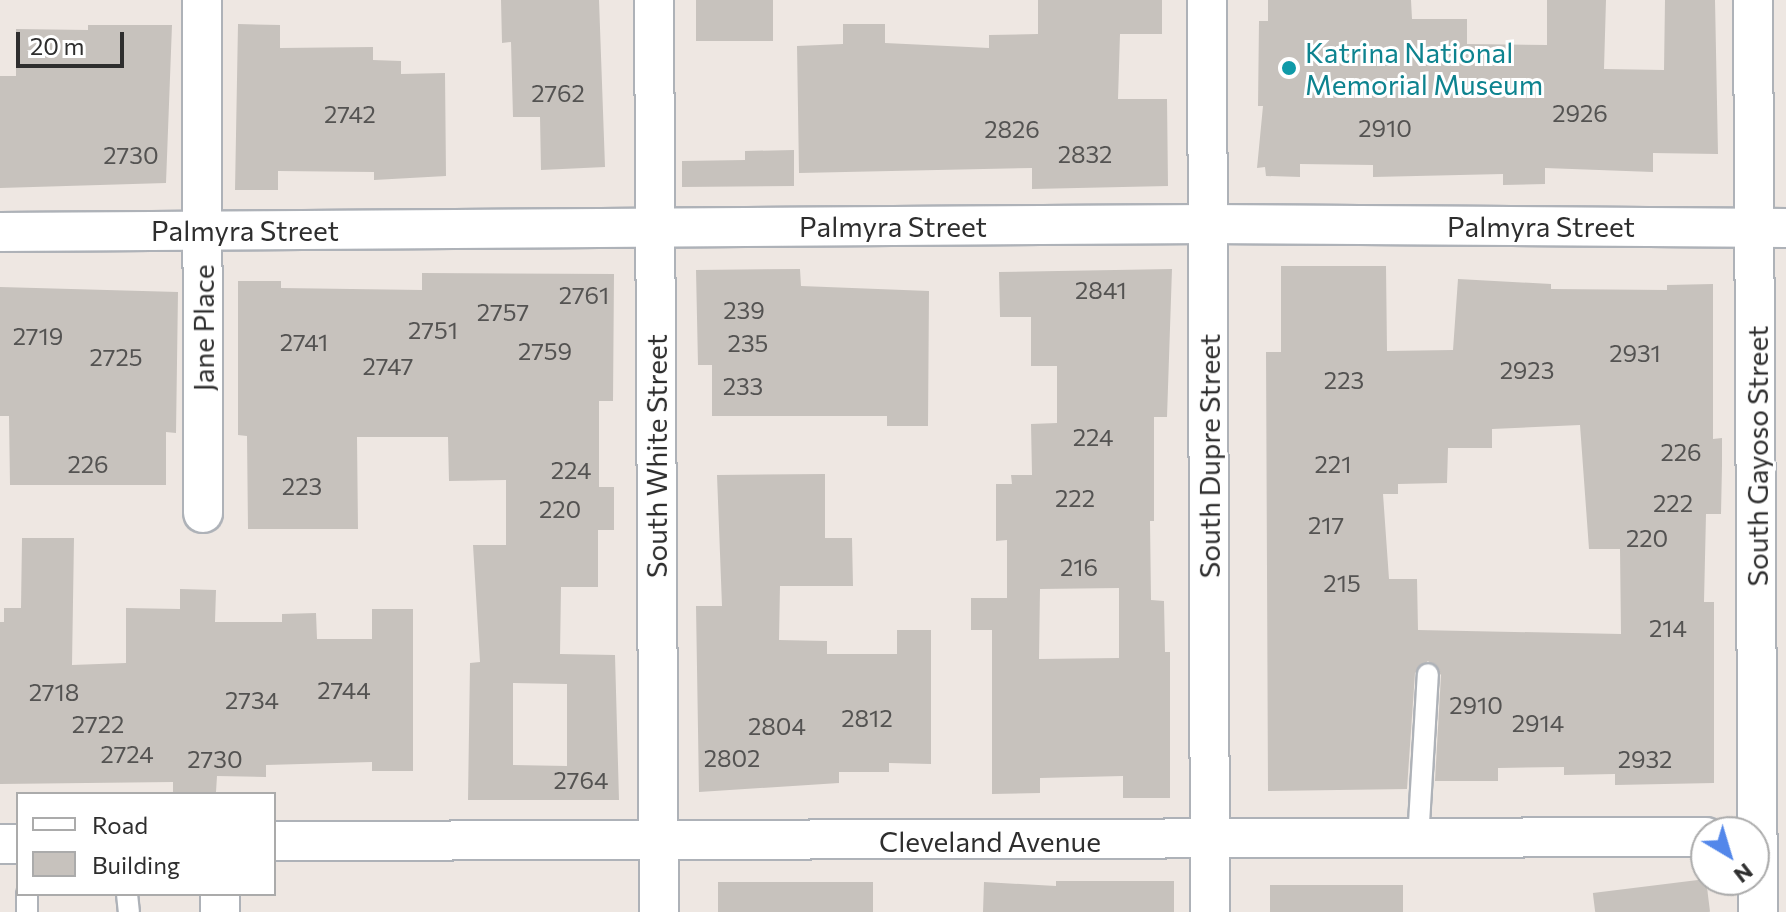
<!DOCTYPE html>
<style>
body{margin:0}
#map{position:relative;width:1786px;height:912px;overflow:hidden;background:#eee7e2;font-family:Commissioner,sans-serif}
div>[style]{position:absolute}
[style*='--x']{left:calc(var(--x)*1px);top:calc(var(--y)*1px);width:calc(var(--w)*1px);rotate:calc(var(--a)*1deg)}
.building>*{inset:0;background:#c7c2bd;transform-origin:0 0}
.roads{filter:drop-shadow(2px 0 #aeb2b8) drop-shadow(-2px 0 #aeb2b8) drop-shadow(0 2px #aeb2b8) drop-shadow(0 -2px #aeb2b8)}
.lane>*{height:20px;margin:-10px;padding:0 10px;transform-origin:10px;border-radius:10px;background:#fff}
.street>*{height:38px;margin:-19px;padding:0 19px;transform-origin:19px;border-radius:19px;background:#fff}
.dots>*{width:22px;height:22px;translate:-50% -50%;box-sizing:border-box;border:4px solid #fff;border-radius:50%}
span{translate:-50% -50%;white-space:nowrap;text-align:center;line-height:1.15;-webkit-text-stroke:6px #fff;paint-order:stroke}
.number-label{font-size:24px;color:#545352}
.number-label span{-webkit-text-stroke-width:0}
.culture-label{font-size:28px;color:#0d838f}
.left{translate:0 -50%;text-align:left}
.street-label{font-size:28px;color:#2e2e2e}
.legend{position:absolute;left:16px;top:792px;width:260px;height:104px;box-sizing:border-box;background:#fff;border:2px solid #ababab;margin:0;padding:10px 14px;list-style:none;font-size:24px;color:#2e2e2e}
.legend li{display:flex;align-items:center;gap:16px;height:40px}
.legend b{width:40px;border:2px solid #ababab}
.north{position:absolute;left:1690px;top:816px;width:80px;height:80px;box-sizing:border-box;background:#fff;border:2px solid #ababab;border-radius:50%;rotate:142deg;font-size:22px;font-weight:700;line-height:32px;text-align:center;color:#2e2e2e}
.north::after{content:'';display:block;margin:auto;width:28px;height:36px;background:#5387ea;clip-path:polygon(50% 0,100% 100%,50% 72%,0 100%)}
.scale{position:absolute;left:16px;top:32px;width:108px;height:36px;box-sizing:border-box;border:4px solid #2e2e2e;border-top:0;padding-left:10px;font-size:24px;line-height:28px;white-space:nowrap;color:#2e2e2e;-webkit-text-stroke:6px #fff;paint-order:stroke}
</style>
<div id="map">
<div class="building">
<div style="clip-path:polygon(501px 0,599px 0,605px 167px,541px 170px,540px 117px,513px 117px,511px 42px,502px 43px)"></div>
<div style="left:696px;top:0;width:77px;height:41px"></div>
<div style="clip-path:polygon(1038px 0,1162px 0,1162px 34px,1120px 34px,1118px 99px,1167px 99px,1168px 186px,1032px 189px,1032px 168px,799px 173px,797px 46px,843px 44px,843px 24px,885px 24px,885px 43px,989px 48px,989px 35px,1038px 34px)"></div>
<div style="clip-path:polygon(1268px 0,1411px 0,1412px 19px,1467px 19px,1467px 44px,1547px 45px,1547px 0,1606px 0,1604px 69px,1664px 70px,1665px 0,1715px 0,1718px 154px,1653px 153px,1653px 172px,1545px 168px,1545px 184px,1503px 185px,1503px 174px,1373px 177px,1373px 165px,1300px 164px,1300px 177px,1266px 176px,1265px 167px,1257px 168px,1263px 106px,1258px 106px,1259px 21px,1268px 21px)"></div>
<div style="clip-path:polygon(238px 24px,280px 25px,280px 48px,373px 47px,373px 60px,401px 61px,401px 74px,445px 73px,446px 176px,374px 180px,374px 172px,278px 171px,278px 190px,235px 190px)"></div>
<div style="clip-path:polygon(88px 25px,172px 25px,166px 183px,0 188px,0 76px,16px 76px,16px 29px,88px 30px)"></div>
<div style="clip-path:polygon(794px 150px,794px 186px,682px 187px,682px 161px,745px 160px,745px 151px)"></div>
<div style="clip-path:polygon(evenodd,1281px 266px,1386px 266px,1387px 351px,1453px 350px,1458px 279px,1551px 284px,1551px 289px,1667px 290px,1667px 285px,1713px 284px,1713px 439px,1722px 438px,1722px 466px,1721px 514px,1706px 514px,1704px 602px,1714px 602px,1714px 783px,1615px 785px,1615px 774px,1564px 775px,1564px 767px,1498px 768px,1498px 781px,1435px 781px,1441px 675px,1428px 661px,1415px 673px,1407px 789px,1268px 791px,1266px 352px,1281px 352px,1281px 266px,1580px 425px,1589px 549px,1620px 549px,1621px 634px,1418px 630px,1417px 579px,1389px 579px,1383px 494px,1398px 494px,1398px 484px,1447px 483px,1448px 448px,1492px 448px,1492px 429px,1580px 425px)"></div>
<div style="clip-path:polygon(800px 269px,801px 286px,929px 291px,928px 426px,887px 426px,887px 416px,712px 416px,712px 365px,698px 365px,696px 270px)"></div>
<div style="clip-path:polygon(evenodd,1172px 269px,1167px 417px,1154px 417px,1154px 521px,1150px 521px,1151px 600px,1164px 601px,1165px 652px,1170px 652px,1170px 798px,1123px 798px,1123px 776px,1040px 778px,1040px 793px,992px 794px,992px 630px,971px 630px,971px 598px,1007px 598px,1007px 540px,996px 541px,996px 484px,1012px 484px,1011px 475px,1032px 475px,1031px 424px,1057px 423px,1057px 366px,1031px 366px,1031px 317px,1000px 317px,999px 272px,1172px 269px,1119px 588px,1119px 658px,1039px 659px,1040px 589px,1119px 588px)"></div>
<div style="clip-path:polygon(evenodd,422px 273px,614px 274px,613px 401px,599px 401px,599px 487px,614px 487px,614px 530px,598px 530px,598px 587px,561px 587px,560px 654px,615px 655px,619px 800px,468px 800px,470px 663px,480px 662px,473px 545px,506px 545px,506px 480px,449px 481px,448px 437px,357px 437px,358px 529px,248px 529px,247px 436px,238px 435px,238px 281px,281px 281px,281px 288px,422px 290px,422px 273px,513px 683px,567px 684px,567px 766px,513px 765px,513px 683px)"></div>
<div style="clip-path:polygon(0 287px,178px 292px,176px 433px,166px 432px,166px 485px,10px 485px,9px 416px,0 416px)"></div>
<div style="clip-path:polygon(825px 474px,825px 538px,852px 538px,853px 586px,780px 586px,779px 640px,827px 641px,827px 654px,897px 654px,897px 630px,931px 630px,931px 764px,889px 763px,889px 772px,839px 772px,839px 783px,699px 792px,696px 606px,722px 606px,717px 475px)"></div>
<div style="clip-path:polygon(22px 538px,74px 538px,72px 665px,126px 663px,126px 608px,180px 609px,180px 589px,216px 590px,215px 622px,282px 622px,282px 614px,316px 613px,317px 639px,372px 639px,372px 609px,413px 609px,413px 771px,372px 771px,372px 762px,266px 765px,266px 777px,217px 776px,216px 792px,173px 792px,173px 782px,0 784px,0 622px,4px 622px,4px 608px,21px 608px)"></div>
<div style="left:1706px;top:879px;width:33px;height:114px;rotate:83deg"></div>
<div style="clip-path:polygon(1056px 881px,1174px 881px,1174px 912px,983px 912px,984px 882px,1056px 886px)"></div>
<div style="left:873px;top:882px;width:30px;height:155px;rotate:90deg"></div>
<div style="left:1270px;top:885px;width:133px;height:27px"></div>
</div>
<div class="roads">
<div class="lane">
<div style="--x:1418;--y:840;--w:166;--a:-86.6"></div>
<div style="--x:27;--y:894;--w:18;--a:90"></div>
<div style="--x:127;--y:894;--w:18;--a:84"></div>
</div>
<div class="street">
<div style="--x:202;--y:0;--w:513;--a:89.89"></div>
<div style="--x:654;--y:0;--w:912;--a:89.69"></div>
<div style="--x:1207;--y:0;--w:912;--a:89.81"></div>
<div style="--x:1753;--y:0;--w:912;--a:89.69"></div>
<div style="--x:0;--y:232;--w:1208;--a:-0.38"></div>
<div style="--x:1208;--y:224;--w:578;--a:0.4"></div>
<div style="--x:274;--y:841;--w:1432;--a:-0.16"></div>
<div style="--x:0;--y:844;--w:18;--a:0"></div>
<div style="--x:220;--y:894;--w:18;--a:90"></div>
</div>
</div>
<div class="dots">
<div style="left:1289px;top:68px;background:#0f9aa8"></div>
</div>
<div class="number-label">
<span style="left:558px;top:93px">2762</span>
<span style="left:1580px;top:113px">2926</span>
<span style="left:350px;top:114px">2742</span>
<span style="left:1385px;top:128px">2910</span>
<span style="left:1012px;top:129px">2826</span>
<span style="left:1085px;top:154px">2832</span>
<span style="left:131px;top:155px">2730</span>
<span style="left:1101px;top:290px">2841</span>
<span style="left:584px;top:295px">2761</span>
<span style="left:744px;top:310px">239</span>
<span style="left:503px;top:312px">2757</span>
<span style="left:433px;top:330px">2751</span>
<span style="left:38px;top:336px">2719</span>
<span style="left:304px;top:342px">2741</span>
<span style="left:748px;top:343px">235</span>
<span style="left:545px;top:351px">2759</span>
<span style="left:1635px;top:353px">2931</span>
<span style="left:116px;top:357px">2725</span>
<span style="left:388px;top:366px">2747</span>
<span style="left:1527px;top:370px">2923</span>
<span style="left:1344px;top:380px">223</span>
<span style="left:743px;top:386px">233</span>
<span style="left:1093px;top:437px">224</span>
<span style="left:1681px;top:452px">226</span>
<span style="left:88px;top:464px">226</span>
<span style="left:1333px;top:464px">221</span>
<span style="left:571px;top:470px">224</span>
<span style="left:302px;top:486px">223</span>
<span style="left:1075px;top:498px">222</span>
<span style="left:1673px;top:503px">222</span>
<span style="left:560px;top:509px">220</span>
<span style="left:1326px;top:525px">217</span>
<span style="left:1647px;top:538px">220</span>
<span style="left:1079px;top:567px">216</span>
<span style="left:1342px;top:583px">215</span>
<span style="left:1668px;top:628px">214</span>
<span style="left:344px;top:690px">2744</span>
<span style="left:54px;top:692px">2718</span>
<span style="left:252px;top:700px">2734</span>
<span style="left:1476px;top:705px">2910</span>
<span style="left:867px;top:718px">2812</span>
<span style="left:1538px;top:723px">2914</span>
<span style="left:98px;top:724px">2722</span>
<span style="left:777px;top:726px">2804</span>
<span style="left:127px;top:754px">2724</span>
<span style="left:732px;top:758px">2802</span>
<span style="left:215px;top:759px">2730</span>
<span style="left:1645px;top:759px">2932</span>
<span style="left:581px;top:780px">2764</span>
</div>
<div class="culture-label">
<span class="left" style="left:1305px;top:68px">Katrina National<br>Memorial Museum</span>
</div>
<div class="street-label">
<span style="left:893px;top:226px">Palmyra Street</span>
<span style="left:1541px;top:226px">Palmyra Street</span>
<span style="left:245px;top:230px">Palmyra Street</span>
<span style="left:203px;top:328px;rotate:-90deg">Jane Place</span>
<span style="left:656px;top:456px;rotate:-90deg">South White Street</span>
<span style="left:1209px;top:456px;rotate:-90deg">South Dupre Street</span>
<span style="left:1757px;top:456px;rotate:-90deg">South Gayoso Street</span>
<span style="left:990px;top:841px">Cleveland Avenue</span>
</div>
<ul class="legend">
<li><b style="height:10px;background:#fff"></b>Road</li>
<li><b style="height:22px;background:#c7c2bd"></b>Building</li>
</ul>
<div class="north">N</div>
<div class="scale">20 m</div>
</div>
